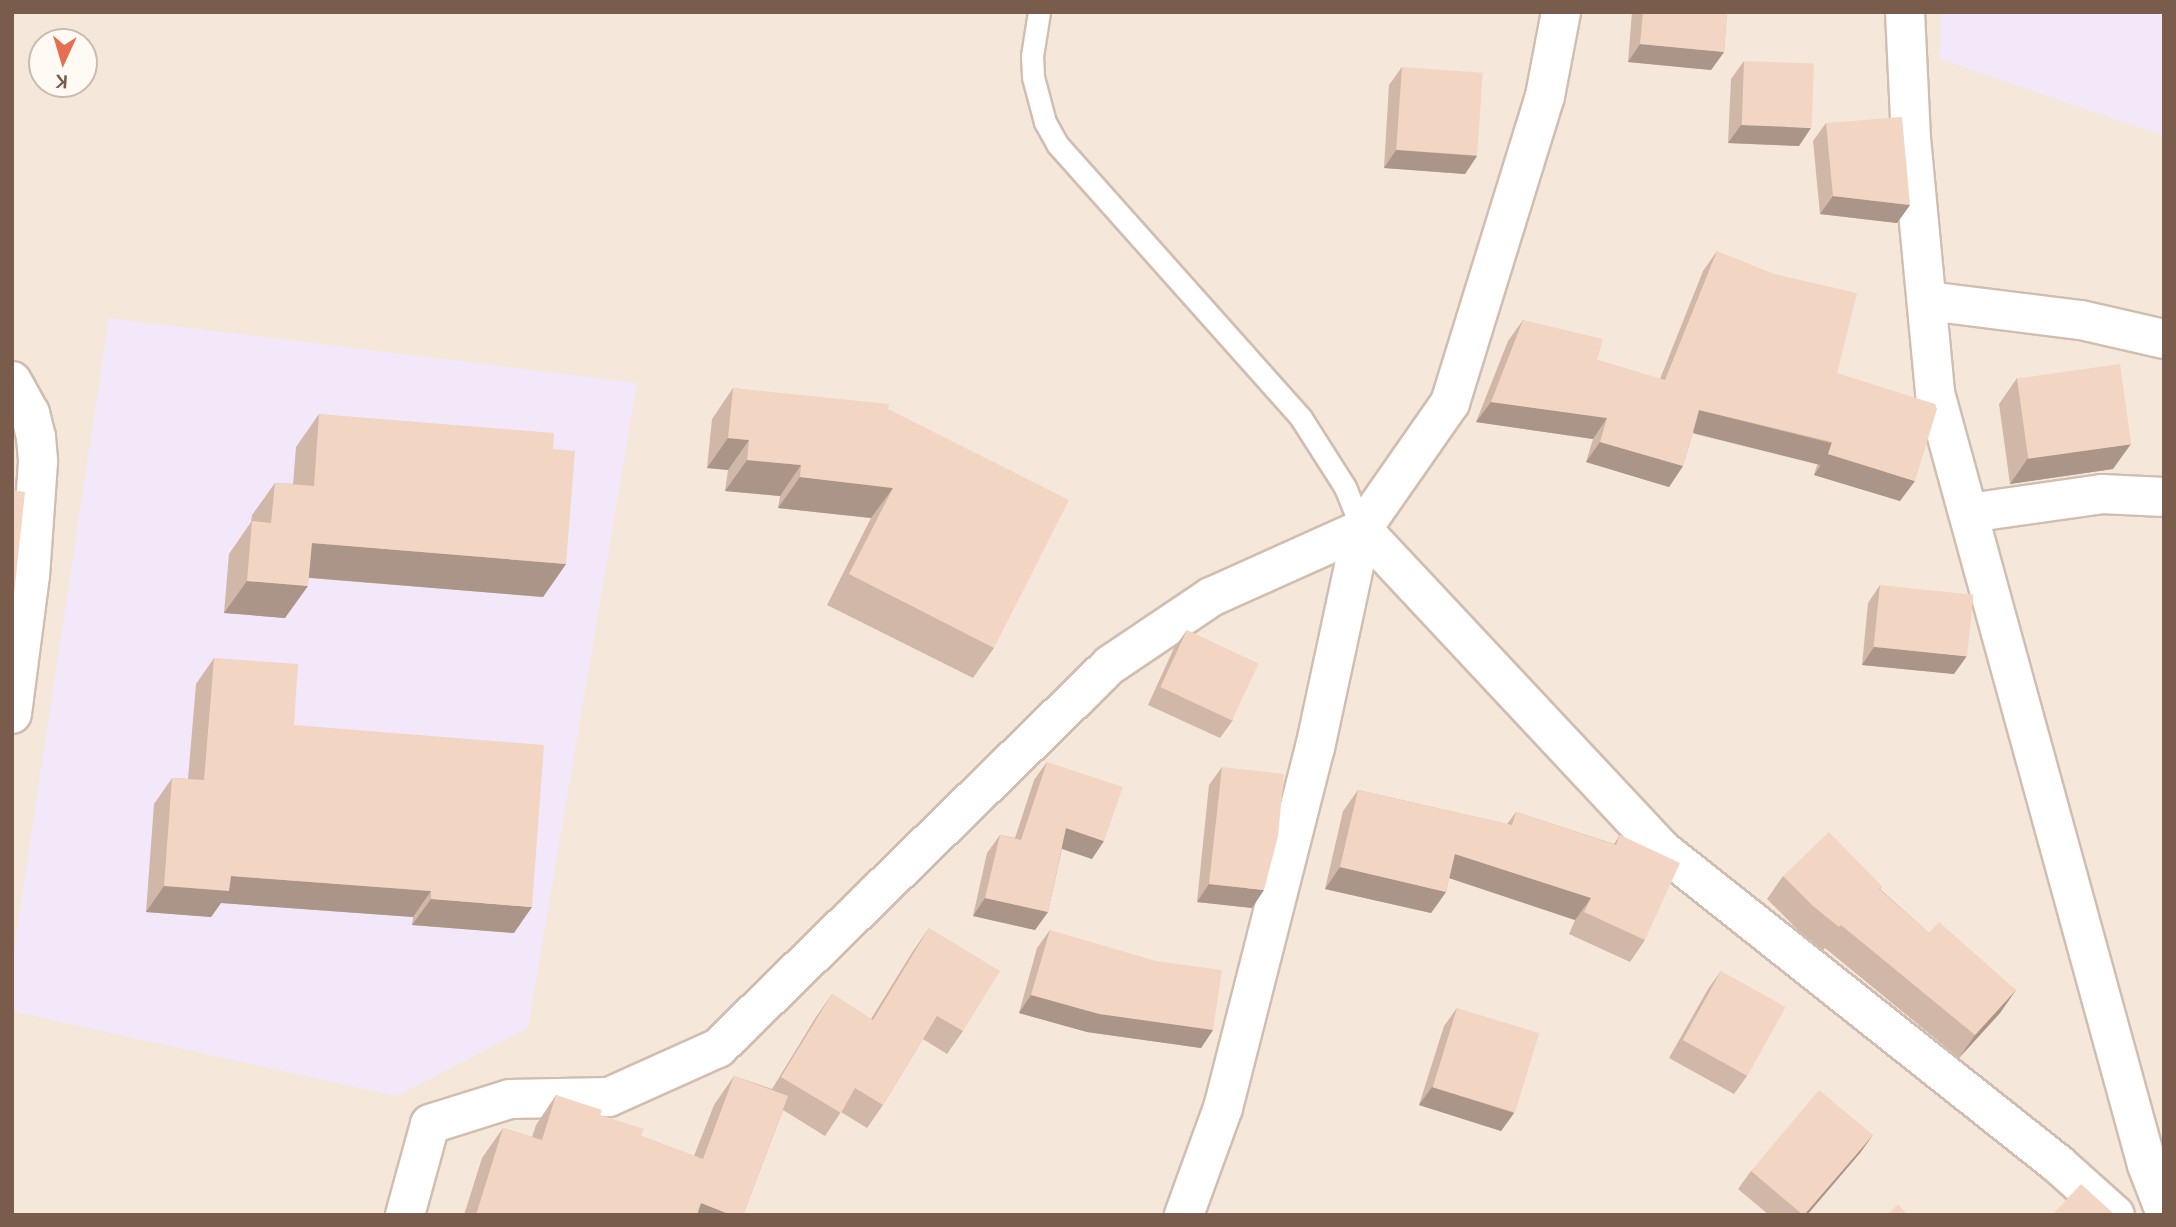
<!DOCTYPE html>
<style>
body{margin:0}
#map{position:relative;width:2176px;height:1227px;overflow:hidden;background:#fdf6ec;font-family:Ubuntu,sans-serif}
div>[style]{position:absolute}
[style*='--x']{left:calc(var(--x)*1px);top:calc(var(--y)*1px);width:calc(var(--w)*1px);rotate:calc(var(--a)*1deg)}
.residential>*{inset:0;background:#f5e8da}
.education>*{inset:0;background:#f3e8fa}
.roads{filter:drop-shadow(2px 0 #d1beb0) drop-shadow(-2px 0 #d1beb0) drop-shadow(0 2px #d1beb0) drop-shadow(0 -2px #d1beb0)}
.service>*{height:21px;margin:-10.5px;padding:0 10.5px;transform-origin:10.5px;border-radius:10.5px;background:#fff}
.minor>*{height:38px;margin:-19px;padding:0 19px;transform-origin:19px;border-radius:19px;background:#fff}
.tertiary>*{height:38px;margin:-19px;padding:0 19px;transform-origin:19px;border-radius:19px;background:#fff}
.wall>*{inset:0;background:#d1b7a8}
.shaded-wall>*{inset:0;background:#aa9588;transform-origin:0 0}
.building>*{inset:0;background:#f3d5c3;transform-origin:0 0}
span{translate:-50% -50%;white-space:nowrap;text-align:center;line-height:1.15;-webkit-text-stroke:5px #fffaf3;paint-order:stroke}
.frame{position:absolute;inset:0;border:14px solid #7a5c4d;pointer-events:none}
.north{position:absolute;left:28px;top:28px;width:70px;height:70px;box-sizing:border-box;background:#fffaf3;border:2px solid #cabbb1;border-radius:50%;rotate:184deg;font-size:19px;font-weight:700;line-height:28px;text-align:center;color:#7a5c4d}
.north::after{content:'';display:block;margin:auto;width:24px;height:32px;background:#e76f51;clip-path:polygon(50% 0,100% 100%,50% 72%,0 100%)}
</style>
<div id="map">
<div class="residential">
<div style="clip-path:polygon(evenodd,12px 12px,2164px 12px,2164px 1215px,12px 1215px,12px 12px,42px 42px,84px 42px,84px 84px,42px 84px,42px 42px)"></div>
</div>
<div class="education">
<div style="clip-path:polygon(1941px 12px,2164px 12px,2164px 136px,1940px 59px)"></div>
<div style="clip-path:polygon(109px 318px,637px 383px,528px 1028px,396px 1096px,12px 1011px,12px 963px)"></div>
</div>
<div class="roads">
<div class="service">
<div style="--x:1039;--y:12;--w:45;--a:99"></div>
<div style="--x:1032;--y:56;--w:21;--a:87"></div>
<div style="--x:1033;--y:77;--w:47;--a:75.1"></div>
<div style="--x:1045;--y:122;--w:26;--a:61"></div>
<div style="--x:1058;--y:145;--w:365;--a:48.3"></div>
<div style="--x:1301;--y:418;--w:82;--a:57.5"></div>
<div style="--x:1345;--y:487;--w:45;--a:68"></div>
</div>
<div class="minor">
<div style="--x:1905;--y:12;--w:126;--a:87.3"></div>
<div style="--x:1911;--y:138;--w:256;--a:84.6"></div>
<div style="--x:1935;--y:393;--w:801;--a:74.64"></div>
<div style="--x:2147;--y:1165;--w:47;--a:68.9"></div>
<div style="--x:1928;--y:301;--w:154;--a:7.1"></div>
<div style="--x:2081;--y:320;--w:85;--a:12.9"></div>
<div style="--x:12;--y:381;--w:37;--a:61"></div>
<div style="--x:30;--y:413;--w:25;--a:76"></div>
<div style="--x:36;--y:437;--w:25;--a:85"></div>
<div style="--x:38;--y:462;--w:113;--a:94"></div>
<div style="--x:30;--y:575;--w:140;--a:97.4"></div>
<div style="--x:1969;--y:513;--w:134;--a:-8.1"></div>
<div style="--x:2102;--y:494;--w:62;--a:2.8"></div>
<div style="--x:1184;--y:1215;--w:114;--a:-70"></div>
<div style="--x:1223;--y:1108;--w:372;--a:-75.7"></div>
<div style="--x:1315;--y:748;--w:224;--a:-77.9"></div>
<div style="--x:1362;--y:529;--w:154;--a:-55.1"></div>
<div style="--x:1450;--y:403;--w:321;--a:-72.8"></div>
<div style="--x:1545;--y:96;--w:86;--a:-79.2"></div>
</div>
<div class="tertiary">
<div style="--x:405;--y:1215;--w:94;--a:-74.6"></div>
<div style="--x:430;--y:1124;--w:84;--a:-17.4"></div>
<div style="--x:510;--y:1099;--w:99;--a:-1.2"></div>
<div style="--x:609;--y:1097;--w:120;--a:-24.2"></div>
<div style="--x:718;--y:1048;--w:548;--a:-44.33"></div>
<div style="--x:1110;--y:665;--w:122;--a:-34"></div>
<div style="--x:1211;--y:597;--w:166;--a:-24.2"></div>
<div style="--x:1362;--y:529;--w:438;--a:46.9"></div>
<div style="--x:1661;--y:849;--w:507;--a:38.43"></div>
<div style="--x:2058;--y:1164;--w:76;--a:41.8"></div>
</div>
</div>
<div class="wall">
<div style="clip-path:polygon(1632px 12px,1727px 12px,1724px 52px,1711px 70px,1628px 62px)"></div>
<div style="clip-path:polygon(1744px 61px,1799px 146px,1728px 143px,1731px 79px)"></div>
<div style="clip-path:polygon(1402px 67px,1477px 156px,1465px 174px,1384px 168px,1389px 85px)"></div>
<div style="clip-path:polygon(1826px 123px,1910px 205px,1897px 223px,1820px 214px,1813px 141px)"></div>
<div style="clip-path:polygon(1717px 251px,1837px 373px,1900px 501px,1814px 475px,1818px 462px,1693px 432px,1683px 466px,1669px 487px,1586px 462px,1593px 439px,1476px 422px,1508px 341px,1523px 320px,1597px 360px,1660px 379px,1703px 271px)"></div>
<div style="clip-path:polygon(2017px 378px,2113px 469px,2010px 484px,1999px 404px)"></div>
<div style="clip-path:polygon(733px 388px,888px 409px,994px 648px,973px 678px,827px 605px,871px 518px,778px 508px,780px 496px,725px 491px,728px 470px,707px 468px,712px 419px)"></div>
<div style="clip-path:polygon(319px 414px,553px 449px,566px 564px,543px 597px,309px 578px,285px 618px,224px 613px,229px 554px,251px 522px,252px 515px,275px 483px,293px 484px,296px 447px)"></div>
<div style="clip-path:polygon(1880px 585px,1954px 674px,1862px 665px,1868px 603px)"></div>
<div style="clip-path:polygon(1187px 630px,1233px 720px,1220px 738px,1148px 705px,1174px 648px)"></div>
<div style="clip-path:polygon(214px 658px,294px 725px,514px 933px,412px 925px,413px 917px,221px 903px,211px 917px,146px 912px,154px 804px,172px 778px,188px 779px,196px 684px)"></div>
<div style="clip-path:polygon(1047px 762px,1092px 859px,1062px 849px,1048px 912px,1035px 930px,973px 916px,987px 853px,1000px 835px,1015px 838px,1034px 780px)"></div>
<div style="clip-path:polygon(1222px 767px,1252px 908px,1197px 902px,1209px 785px)"></div>
<div style="clip-path:polygon(1358px 790px,1507px 824px,1516px 812px,1614px 844px,1620px 835px,1645px 940px,1630px 962px,1569px 934px,1575px 920px,1449px 878px,1446px 892px,1431px 913px,1325px 889px,1343px 811px)"></div>
<div style="clip-path:polygon(1783px 876px,1882px 886px,1880px 889px,1929px 933px,2016px 990px,2000px 1013px,1959px 1058px,1825px 948px,1823px 950px,1797px 929px,1767px 899px)"></div>
<div style="clip-path:polygon(929px 928px,963px 1031px,947px 1054px,923px 1039px,883px 1105px,867px 1128px,841px 1112px,825px 1136px,783px 1110px,743px 1215px,464px 1215px,482px 1158px,503px 1128px,532px 1137px,536px 1125px,556px 1095px,600px 1115px,641px 1136px,694px 1156px,714px 1105px,734px 1076px,772px 1089px,816px 1017px,832px 994px,871px 1019px,913px 951px)"></div>
<div style="clip-path:polygon(1050px 930px,1213px 1030px,1201px 1048px,1087px 1032px,1019px 1013px,1037px 948px)"></div>
<div style="clip-path:polygon(1721px 971px,1747px 1076px,1734px 1094px,1669px 1058px,1708px 989px)"></div>
<div style="clip-path:polygon(1457px 1008px,1514px 1113px,1501px 1131px,1419px 1105px,1444px 1026px)"></div>
<div style="clip-path:polygon(1873px 1135px,1860px 1153px,1807px 1215px,1769px 1215px,1738px 1189px,1751px 1171px)"></div>
</div>
<div class="shaded-wall">
<div style="clip-path:polygon(1640px 44px,1724px 52px,1711px 70px,1628px 62px)"></div>
<div style="clip-path:polygon(1741px 125px,1811px 128px,1799px 146px,1728px 143px)"></div>
<div style="clip-path:polygon(1396px 150px,1477px 156px,1465px 174px,1384px 168px)"></div>
<div style="clip-path:polygon(1833px 196px,1910px 205px,1897px 223px,1820px 214px)"></div>
<div style="clip-path:polygon(1491px 402px,1607px 418px,1593px 439px,1476px 422px)"></div>
<div style="left:1699px;top:410px;width:137px;height:24px;rotate:14deg"></div>
<div style="clip-path:polygon(728px 438px,749px 440px,728px 470px,707px 468px)"></div>
<div style="clip-path:polygon(1600px 442px,1683px 466px,1669px 487px,1586px 462px)"></div>
<div style="clip-path:polygon(2131px 444px,2113px 469px,2010px 484px,2028px 458px)"></div>
<div style="clip-path:polygon(1828px 454px,1915px 481px,1900px 501px,1814px 475px)"></div>
<div style="clip-path:polygon(747px 460px,801px 465px,780px 496px,725px 491px)"></div>
<div style="clip-path:polygon(800px 477px,893px 488px,871px 518px,778px 508px)"></div>
<div style="clip-path:polygon(312px 543px,566px 564px,543px 597px,289px 576px)"></div>
<div style="clip-path:polygon(247px 581px,308px 586px,285px 618px,224px 613px)"></div>
<div style="clip-path:polygon(1874px 647px,1967px 656px,1954px 674px,1862px 665px)"></div>
<div style="clip-path:polygon(1066px 828px,1104px 841px,1092px 859px,1054px 846px)"></div>
<div style="clip-path:polygon(1455px 854px,1591px 898px,1575px 920px,1440px 875px)"></div>
<div style="clip-path:polygon(1340px 867px,1446px 892px,1431px 913px,1325px 889px)"></div>
<div style="clip-path:polygon(231px 876px,431px 891px,413px 917px,221px 903px,211px 917px,146px 912px,164px 886px)"></div>
<div style="clip-path:polygon(1209px 884px,1264px 890px,1252px 908px,1197px 902px)"></div>
<div style="clip-path:polygon(985px 898px,1048px 912px,1035px 930px,973px 916px)"></div>
<div style="clip-path:polygon(431px 899px,532px 907px,514px 933px,412px 925px)"></div>
<div style="clip-path:polygon(2016px 990px,2000px 1013px,1959px 1058px,1975px 1035px)"></div>
<div style="clip-path:polygon(1031px 995px,1213px 1030px,1201px 1048px,1087px 1032px,1019px 1013px)"></div>
<div style="clip-path:polygon(1432px 1087px,1514px 1113px,1501px 1131px,1419px 1105px)"></div>
<div style="clip-path:polygon(1873px 1135px,1860px 1153px,1807px 1215px,1804px 1215px)"></div>
<div style="clip-path:polygon(701px 1203px,731px 1215px,693px 1215px)"></div>
</div>
<div class="building">
<div style="clip-path:polygon(1643px 12px,1727px 12px,1724px 52px,1640px 44px)"></div>
<div style="left:1744px;top:61px;width:70px;height:64px;rotate:2deg"></div>
<div style="left:1402px;top:67px;width:81px;height:83px;rotate:4deg"></div>
<div style="clip-path:polygon(1902px 117px,1910px 205px,1833px 196px,1826px 123px)"></div>
<div style="clip-path:polygon(1717px 251px,1774px 274px,1857px 293px,1837px 373px,1935px 404px,1937px 409px,1915px 481px,1828px 454px,1832px 442px,1699px 410px,1683px 466px,1600px 442px,1607px 418px,1491px 402px,1523px 320px,1603px 339px,1597px 360px,1665px 380px)"></div>
<div style="left:2120px;top:364px;width:81px;height:104px;rotate:82deg"></div>
<div style="clip-path:polygon(733px 388px,889px 404px,888px 409px,1069px 500px,994px 648px,849px 574px,893px 488px,800px 477px,801px 465px,747px 460px,749px 440px,728px 438px)"></div>
<div style="clip-path:polygon(319px 414px,554px 433px,553px 449px,575px 451px,566px 564px,312px 543px,308px 586px,247px 581px,252px 521px,271px 523px,275px 483px,314px 486px)"></div>
<div style="clip-path:polygon(12px 490px,25px 492px,12px 613px)"></div>
<div style="left:1880px;top:585px;width:94px;height:62px;rotate:6deg"></div>
<div style="left:1187px;top:630px;width:79px;height:63px;rotate:25deg"></div>
<div style="clip-path:polygon(214px 658px,298px 664px,294px 725px,544px 745px,532px 907px,431px 899px,431px 891px,231px 876px,229px 891px,164px 886px,172px 778px,204px 780px)"></div>
<div style="clip-path:polygon(1047px 762px,1123px 787px,1104px 841px,1066px 828px,1048px 912px,985px 898px,1000px 835px,1021px 840px)"></div>
<div style="clip-path:polygon(1222px 767px,1284px 774px,1278px 836px,1264px 890px,1209px 884px)"></div>
<div style="clip-path:polygon(1358px 790px,1512px 825px,1516px 812px,1616px 845px,1620px 835px,1680px 863px,1645px 940px,1584px 912px,1591px 898px,1455px 854px,1446px 892px,1340px 867px)"></div>
<div style="clip-path:polygon(1829px 832px,1882px 886px,1879px 889px,1929px 933px,1939px 922px,2016px 990px,1975px 1035px,1841px 925px,1839px 927px,1813px 906px,1783px 876px)"></div>
<div style="clip-path:polygon(929px 928px,1000px 971px,963px 1031px,937px 1016px,883px 1105px,855px 1088px,841px 1113px,781px 1077px,832px 994px,873px 1020px)"></div>
<div style="clip-path:polygon(1050px 930px,1156px 961px,1222px 970px,1213px 1030px,1099px 1014px,1031px 995px)"></div>
<div style="left:1721px;top:971px;width:74px;height:79px;rotate:29deg"></div>
<div style="left:1457px;top:1008px;width:86px;height:83px;rotate:17deg"></div>
<div style="clip-path:polygon(734px 1076px,788px 1096px,743px 1215px,731px 1215px,701px 1203px,697px 1215px,476px 1215px,503px 1128px,542px 1140px,556px 1095px,602px 1110px,600px 1115px,644px 1129px,641px 1136px,703px 1159px)"></div>
<div style="clip-path:polygon(1819px 1090px,1873px 1135px,1804px 1215px,1803px 1215px,1751px 1171px)"></div>
<div style="clip-path:polygon(2081px 1184px,2113px 1213px,2112px 1215px,2052px 1215px)"></div>
<div style="clip-path:polygon(1898px 1204px,1908px 1215px,1887px 1215px)"></div>
</div>
<div class="frame"></div>
<div class="north">K</div>
</div>
